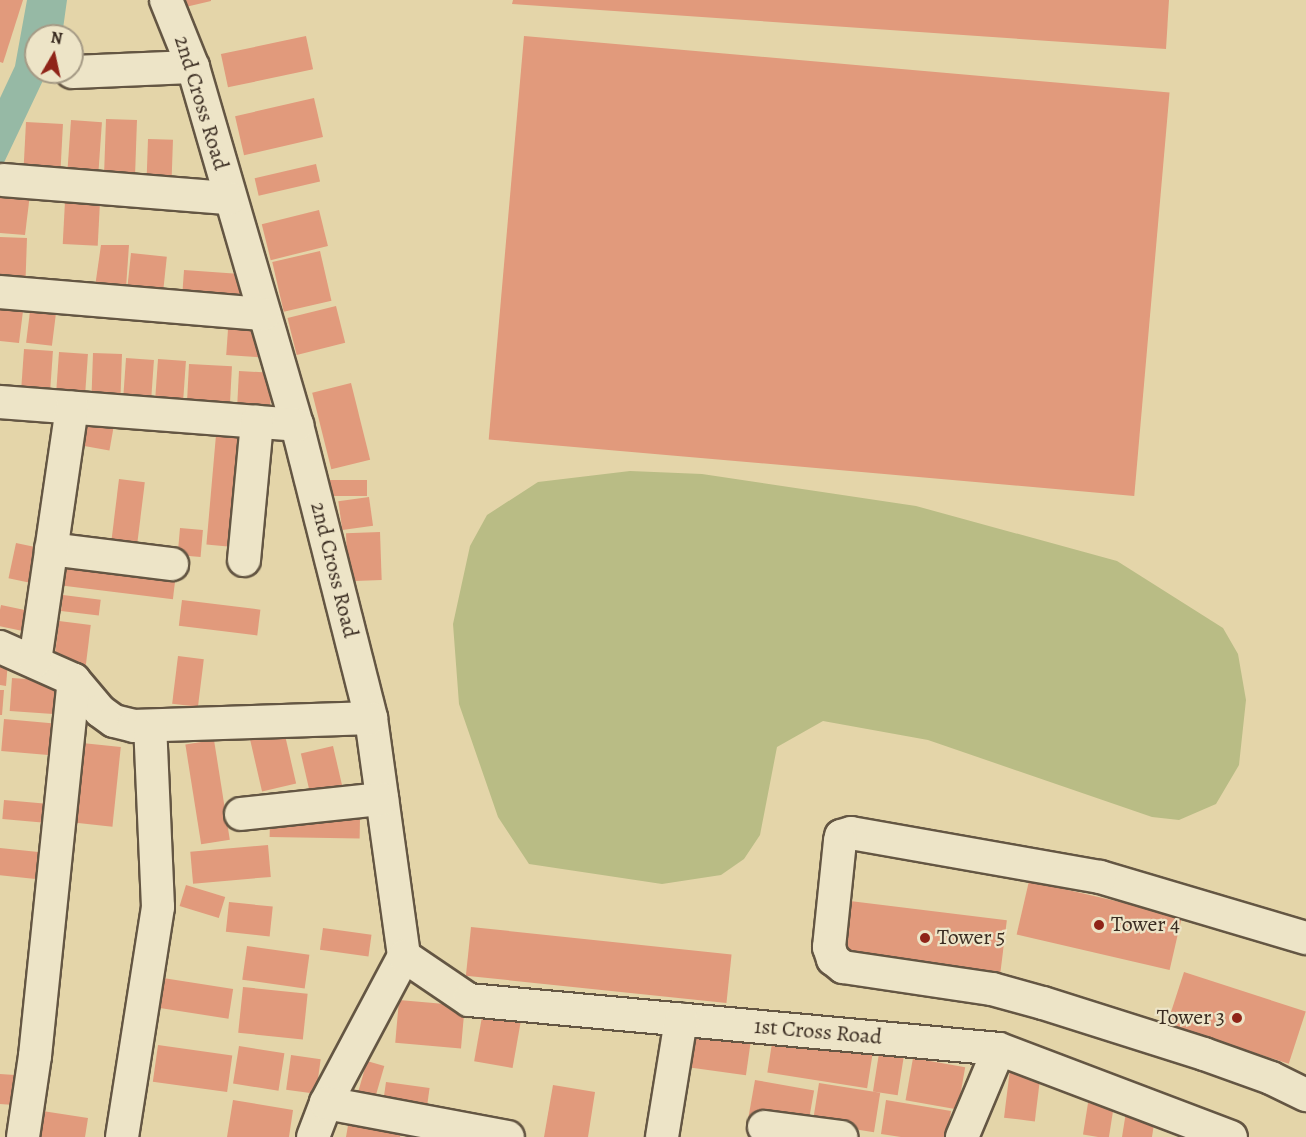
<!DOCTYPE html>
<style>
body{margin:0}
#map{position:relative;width:1306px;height:1137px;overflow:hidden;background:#e4d5a9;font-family:Alegreya,serif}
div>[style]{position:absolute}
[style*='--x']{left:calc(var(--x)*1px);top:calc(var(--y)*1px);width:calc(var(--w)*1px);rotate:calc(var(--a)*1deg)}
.green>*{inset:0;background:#b9bc85}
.water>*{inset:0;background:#96b9a5}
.building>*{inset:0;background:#e19a7c;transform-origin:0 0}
.roads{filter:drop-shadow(2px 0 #645643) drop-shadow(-2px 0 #645643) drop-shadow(0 2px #645643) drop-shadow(0 -2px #645643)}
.minor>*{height:32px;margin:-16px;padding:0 16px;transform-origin:16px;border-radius:16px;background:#ede4c7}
.dots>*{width:16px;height:16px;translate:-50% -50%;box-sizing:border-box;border:3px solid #ede4c7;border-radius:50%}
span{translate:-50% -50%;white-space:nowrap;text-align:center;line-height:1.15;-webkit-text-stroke:4.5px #ede4c7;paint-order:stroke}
.street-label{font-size:22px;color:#3a2c21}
.poi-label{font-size:22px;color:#3a2c21}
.left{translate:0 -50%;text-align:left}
.right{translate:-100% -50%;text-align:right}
.north{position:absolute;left:24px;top:24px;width:60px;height:60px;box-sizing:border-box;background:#ede4c7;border:2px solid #a59a85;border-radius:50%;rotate:9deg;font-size:16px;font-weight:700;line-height:24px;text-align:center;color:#3a2c21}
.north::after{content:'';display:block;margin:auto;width:21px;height:27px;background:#8f2418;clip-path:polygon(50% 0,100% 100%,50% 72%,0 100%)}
</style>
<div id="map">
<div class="green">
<div style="clip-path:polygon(630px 471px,702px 474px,916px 506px,1117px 561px,1223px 628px,1238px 654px,1246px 700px,1239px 765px,1216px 804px,1179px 820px,1152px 817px,928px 740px,823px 721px,777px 747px,760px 835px,744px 859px,721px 875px,662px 884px,529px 864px,498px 817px,459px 704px,453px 624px,470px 546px,487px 515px,538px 482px)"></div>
</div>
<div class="water">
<div style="clip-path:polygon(27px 0,67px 0,62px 36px,36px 36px,36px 72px,47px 72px,0 171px,0 98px,15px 66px)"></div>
</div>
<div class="building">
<div style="clip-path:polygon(0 0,23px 0,3px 63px,0 62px)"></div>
<div style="clip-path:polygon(175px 0,211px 0,211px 1px,177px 9px)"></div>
<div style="clip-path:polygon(513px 0,1169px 0,1166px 49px,512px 4px)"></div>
<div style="left:306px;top:36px;width:34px;height:87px;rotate:78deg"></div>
<div style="left:524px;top:36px;width:648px;height:405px;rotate:5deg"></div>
<div style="left:314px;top:98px;width:40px;height:81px;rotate:77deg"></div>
<div style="left:106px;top:119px;width:31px;height:60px;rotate:2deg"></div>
<div style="left:71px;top:120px;width:31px;height:58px;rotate:4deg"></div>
<div style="left:26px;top:122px;width:37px;height:54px;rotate:3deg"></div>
<div style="left:148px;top:139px;width:25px;height:44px;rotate:2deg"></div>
<div style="left:316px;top:164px;width:18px;height:63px;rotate:77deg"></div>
<div style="clip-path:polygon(0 192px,30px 194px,25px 235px,0 233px)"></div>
<div style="left:65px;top:201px;width:35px;height:43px;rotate:3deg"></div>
<div style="left:319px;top:210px;width:37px;height:59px;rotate:76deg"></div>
<div style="left:0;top:237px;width:27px;height:43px;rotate:2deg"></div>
<div style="clip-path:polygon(101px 245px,129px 245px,126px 288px,95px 287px)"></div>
<div style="left:320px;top:251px;width:51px;height:49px;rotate:77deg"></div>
<div style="left:131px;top:253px;width:36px;height:41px;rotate:6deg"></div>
<div style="left:184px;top:270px;width:60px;height:29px;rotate:4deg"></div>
<div style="clip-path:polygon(0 300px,24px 303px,19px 343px,0 341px)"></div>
<div style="left:31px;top:303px;width:26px;height:40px;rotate:7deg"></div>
<div style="left:336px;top:306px;width:38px;height:50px;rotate:76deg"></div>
<div style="left:229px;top:315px;width:32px;height:40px;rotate:4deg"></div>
<div style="left:24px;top:349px;width:29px;height:44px;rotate:4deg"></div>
<div style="left:59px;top:352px;width:29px;height:45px;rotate:4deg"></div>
<div style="left:93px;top:353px;width:29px;height:46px;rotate:2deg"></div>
<div style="left:126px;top:358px;width:28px;height:47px;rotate:4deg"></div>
<div style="left:158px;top:359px;width:28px;height:44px;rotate:4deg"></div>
<div style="left:189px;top:364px;width:43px;height:46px;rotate:3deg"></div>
<div style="left:239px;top:371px;width:33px;height:40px;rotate:3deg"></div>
<div style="left:351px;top:383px;width:79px;height:40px;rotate:76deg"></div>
<div style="left:81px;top:416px;width:34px;height:29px;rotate:10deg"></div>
<div style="left:216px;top:435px;width:35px;height:110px;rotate:5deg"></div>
<div style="left:119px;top:479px;width:26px;height:71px;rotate:7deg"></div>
<div style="left:330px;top:480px;width:37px;height:16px"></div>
<div style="left:369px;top:497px;width:29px;height:31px;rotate:82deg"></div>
<div style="left:180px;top:528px;width:23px;height:27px;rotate:5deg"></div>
<div style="left:380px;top:532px;width:48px;height:34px;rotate:88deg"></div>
<div style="left:16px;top:543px;width:34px;height:36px;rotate:12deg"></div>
<div style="left:67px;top:559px;width:110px;height:27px;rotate:7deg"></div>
<div style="left:63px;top:595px;width:38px;height:16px;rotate:7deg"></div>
<div style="left:182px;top:600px;width:79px;height:26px;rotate:7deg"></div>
<div style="left:1px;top:605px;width:40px;height:21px;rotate:12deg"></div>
<div style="left:59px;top:621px;width:32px;height:42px;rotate:7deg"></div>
<div style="left:178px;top:656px;width:26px;height:48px;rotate:7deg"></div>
<div style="clip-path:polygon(0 660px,8px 661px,6px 686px,0 685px)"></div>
<div style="left:12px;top:678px;width:51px;height:33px;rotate:4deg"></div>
<div style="clip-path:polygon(0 690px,4px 690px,2px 715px,0 715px)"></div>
<div style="left:4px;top:719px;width:59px;height:32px;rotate:5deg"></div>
<div style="left:284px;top:731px;width:54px;height:35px;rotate:77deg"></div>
<div style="left:214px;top:740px;width:101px;height:29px;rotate:81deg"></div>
<div style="left:82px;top:743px;width:39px;height:80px;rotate:6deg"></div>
<div style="left:333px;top:746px;width:51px;height:33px;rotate:77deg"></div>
<div style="left:4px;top:800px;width:54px;height:19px;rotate:5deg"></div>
<div style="left:270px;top:817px;width:90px;height:20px;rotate:1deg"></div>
<div style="left:268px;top:845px;width:32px;height:78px;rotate:85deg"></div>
<div style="left:0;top:848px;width:41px;height:27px;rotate:6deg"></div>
<div style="left:1029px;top:881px;width:157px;height:55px;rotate:13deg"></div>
<div style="left:186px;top:885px;width:41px;height:22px;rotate:17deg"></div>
<div style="left:850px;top:901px;width:158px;height:54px;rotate:7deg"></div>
<div style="left:229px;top:902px;width:44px;height:30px;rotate:6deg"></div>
<div style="left:471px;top:927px;width:262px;height:49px;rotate:6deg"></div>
<div style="left:323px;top:928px;width:49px;height:22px;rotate:8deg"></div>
<div style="left:247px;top:946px;width:63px;height:34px;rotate:8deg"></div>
<div style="left:1184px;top:972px;width:128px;height:55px;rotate:18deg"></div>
<div style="left:163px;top:978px;width:71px;height:30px;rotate:9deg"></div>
<div style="left:243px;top:987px;width:65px;height:46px;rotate:6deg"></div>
<div style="left:399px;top:1000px;width:66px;height:43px;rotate:5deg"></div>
<div style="left:483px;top:1011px;width:39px;height:51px;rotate:10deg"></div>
<div style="left:689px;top:1035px;width:62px;height:32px;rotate:8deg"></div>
<div style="left:773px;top:1037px;width:101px;height:36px;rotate:9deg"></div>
<div style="left:158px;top:1045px;width:75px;height:37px;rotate:8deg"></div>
<div style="left:239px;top:1046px;width:46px;height:38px;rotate:9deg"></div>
<div style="left:880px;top:1047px;width:25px;height:45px;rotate:9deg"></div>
<div style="left:291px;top:1055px;width:30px;height:35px;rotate:8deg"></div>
<div style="left:913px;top:1058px;width:53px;height:43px;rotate:10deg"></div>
<div style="left:367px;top:1061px;width:18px;height:35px;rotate:16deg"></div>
<div style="left:1010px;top:1069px;width:31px;height:49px;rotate:7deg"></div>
<div style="left:0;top:1074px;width:30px;height:30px;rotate:4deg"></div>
<div style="left:755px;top:1080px;width:60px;height:38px;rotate:10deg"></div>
<div style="left:386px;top:1082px;width:44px;height:20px;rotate:8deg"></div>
<div style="left:819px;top:1083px;width:62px;height:40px;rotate:9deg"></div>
<div style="clip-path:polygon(553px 1085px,595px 1092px,588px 1137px,544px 1137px)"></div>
<div style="clip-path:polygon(233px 1100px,293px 1110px,289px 1137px,227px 1137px)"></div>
<div style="clip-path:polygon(886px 1100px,951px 1111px,947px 1137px,901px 1137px,881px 1134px)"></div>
<div style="left:1088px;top:1103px;width:26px;height:32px;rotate:9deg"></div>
<div style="clip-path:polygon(36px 1110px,88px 1118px,85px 1137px,32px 1137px)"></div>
<div style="clip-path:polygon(1126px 1112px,1155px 1117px,1152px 1137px,1122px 1137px)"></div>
<div style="clip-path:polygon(350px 1114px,403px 1122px,400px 1137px,346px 1137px)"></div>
</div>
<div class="roads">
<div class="minor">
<div style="--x:166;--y:0;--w:72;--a:68.1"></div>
<div style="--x:193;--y:67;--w:373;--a:73.8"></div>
<div style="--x:297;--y:425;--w:302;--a:75.8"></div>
<div style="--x:371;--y:718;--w:240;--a:82.1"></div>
<div style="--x:404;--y:956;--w:166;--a:118"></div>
<div style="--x:326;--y:1103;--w:36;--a:111"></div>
<div style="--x:72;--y:72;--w:121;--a:-2.4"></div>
<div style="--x:3;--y:180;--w:227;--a:4.6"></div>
<div style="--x:0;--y:292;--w:265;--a:4.8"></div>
<div style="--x:0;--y:402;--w:298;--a:4.4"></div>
<div style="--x:51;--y:549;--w:122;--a:7.1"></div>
<div style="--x:244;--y:560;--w:139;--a:-84.6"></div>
<div style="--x:0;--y:647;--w:81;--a:24"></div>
<div style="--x:74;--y:680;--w:40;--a:50"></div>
<div style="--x:100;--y:711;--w:17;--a:36"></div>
<div style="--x:114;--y:721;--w:21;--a:14"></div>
<div style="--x:134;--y:726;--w:237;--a:-1.9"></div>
<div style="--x:35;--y:661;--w:256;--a:-81.7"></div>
<div style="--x:241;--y:814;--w:142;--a:-6.1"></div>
<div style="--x:1306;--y:938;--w:215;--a:-163.5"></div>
<div style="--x:1100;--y:877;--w:253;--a:-170"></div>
<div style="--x:851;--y:833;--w:10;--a:163"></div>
<div style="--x:841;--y:836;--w:5;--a:101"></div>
<div style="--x:840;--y:841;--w:107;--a:95.9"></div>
<div style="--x:829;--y:947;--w:13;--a:72"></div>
<div style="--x:833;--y:959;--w:13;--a:39"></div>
<div style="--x:843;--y:967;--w:151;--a:8.4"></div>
<div style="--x:992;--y:989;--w:53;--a:15.4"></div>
<div style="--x:1043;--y:1003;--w:169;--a:17.6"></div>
<div style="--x:1204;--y:1054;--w:71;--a:19.7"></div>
<div style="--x:1271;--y:1078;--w:39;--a:26"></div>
<div style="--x:404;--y:956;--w:78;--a:34.1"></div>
<div style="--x:469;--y:1000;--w:532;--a:5.28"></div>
<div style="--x:999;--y:1049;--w:248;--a:20.8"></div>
<div style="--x:326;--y:1103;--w:185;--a:10.6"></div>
<div style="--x:764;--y:1127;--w:78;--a:7.4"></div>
<div style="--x:23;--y:1137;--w:82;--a:-81.6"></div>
<div style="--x:35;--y:1056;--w:378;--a:-84.1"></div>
<div style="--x:122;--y:1137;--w:233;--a:-81.1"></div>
<div style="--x:158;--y:907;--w:181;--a:-92.5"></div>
<div style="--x:662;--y:1137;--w:119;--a:-80.8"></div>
<div style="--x:962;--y:1137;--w:95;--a:-67.2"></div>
</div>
</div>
<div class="dots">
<div style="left:1099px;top:925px;background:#8f2418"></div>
<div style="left:925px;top:938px;background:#8f2418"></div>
<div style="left:1237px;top:1018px;background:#8f2418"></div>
</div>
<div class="street-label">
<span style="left:201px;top:103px;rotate:73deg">2nd Cross Road</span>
<span style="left:334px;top:570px;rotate:76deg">2nd Cross Road</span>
<span style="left:818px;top:1032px;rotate:5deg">1st Cross Road</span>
</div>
<div class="poi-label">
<span class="left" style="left:1111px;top:925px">Tower 4</span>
<span class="left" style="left:937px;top:938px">Tower 5</span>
<span class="right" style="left:1225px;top:1018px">Tower 3</span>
</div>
<div class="north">N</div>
</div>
